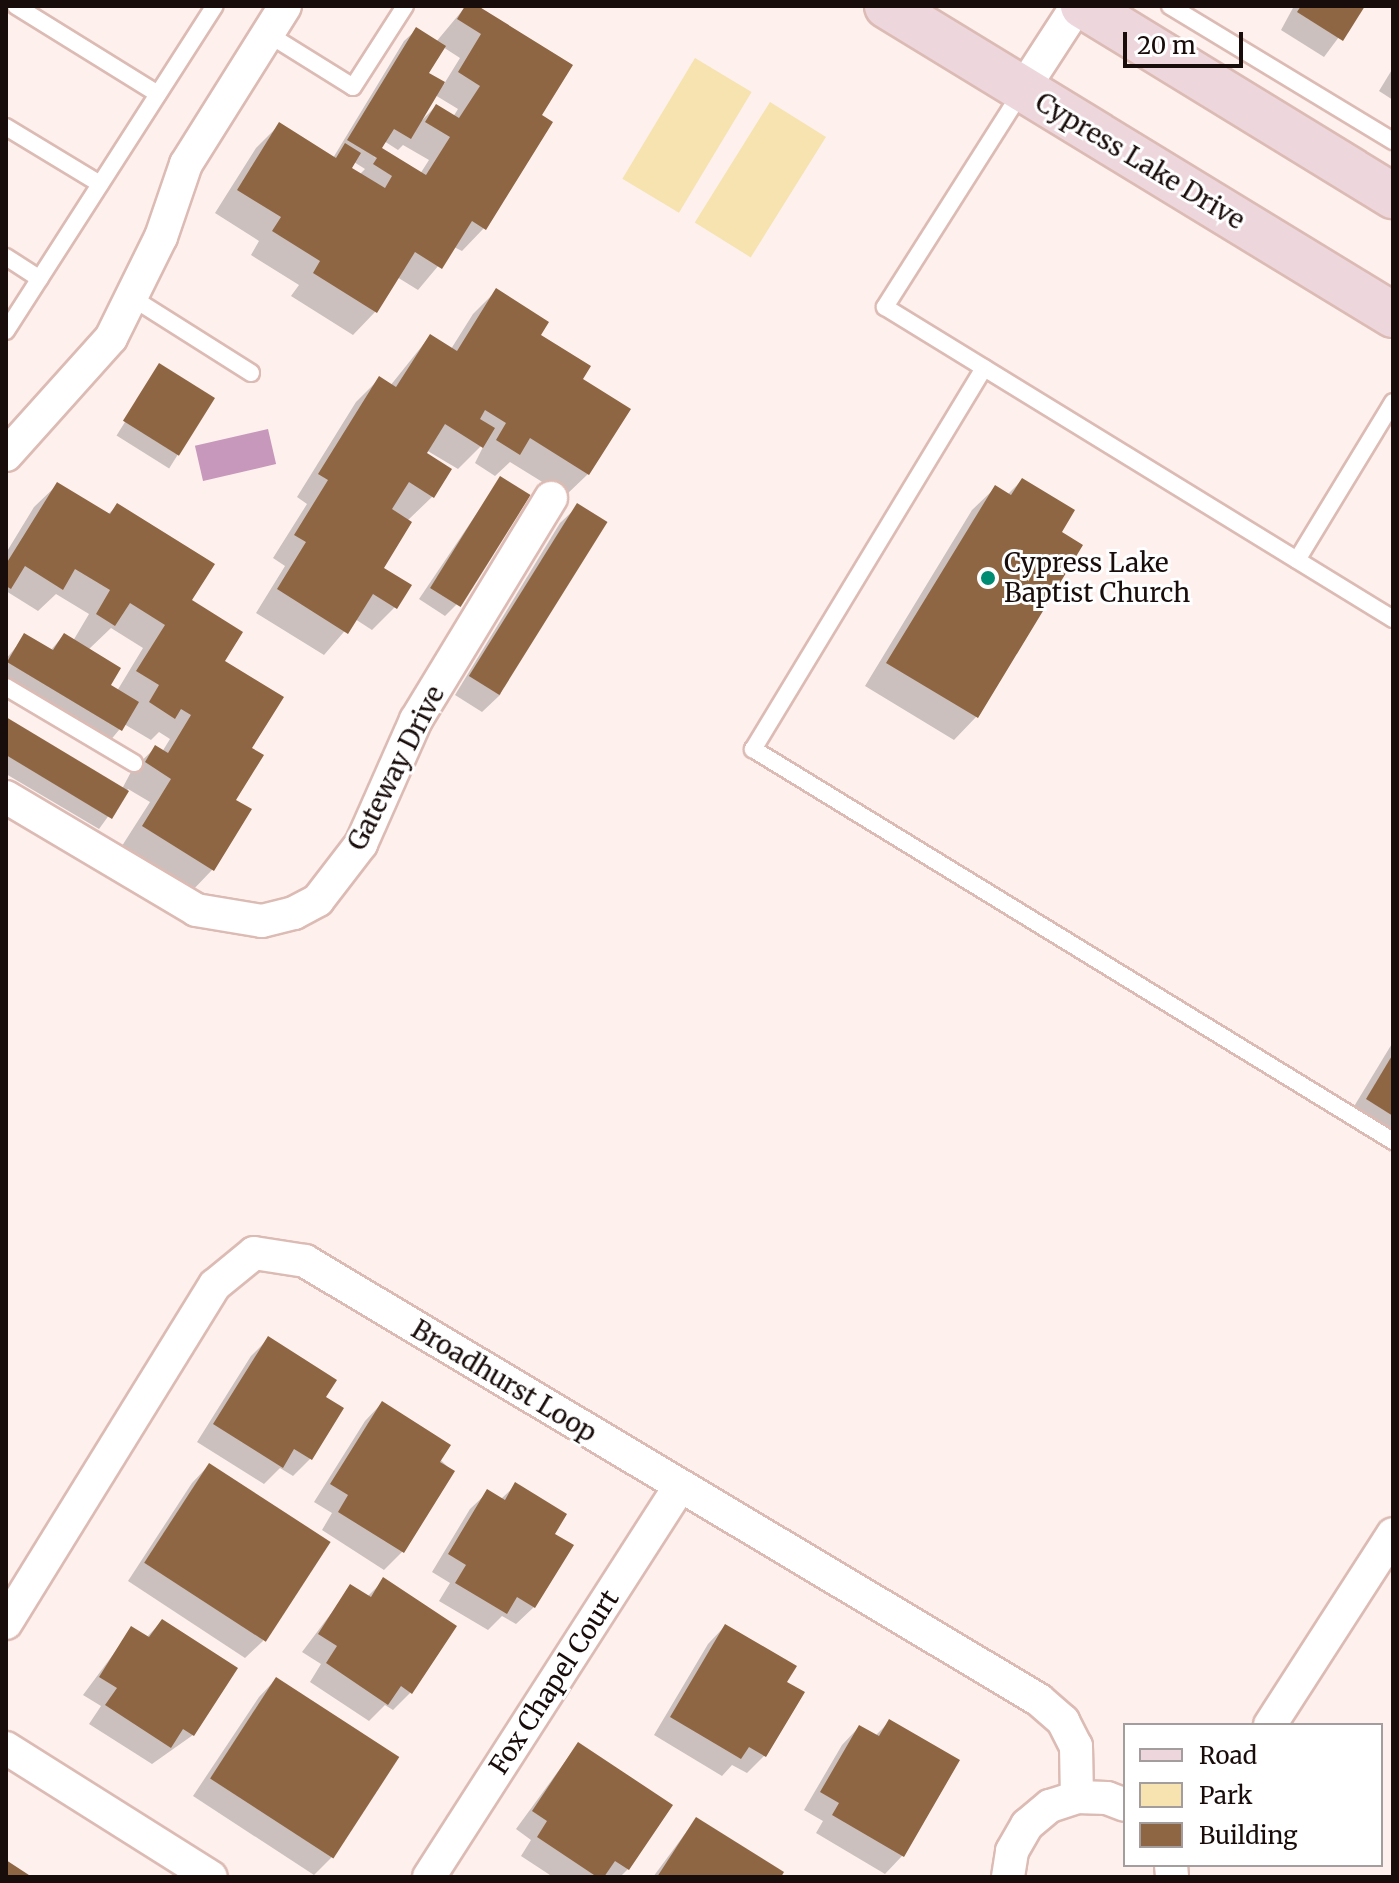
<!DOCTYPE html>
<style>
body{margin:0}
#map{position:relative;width:1399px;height:1883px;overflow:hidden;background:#fef0ed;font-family:Merriweather,serif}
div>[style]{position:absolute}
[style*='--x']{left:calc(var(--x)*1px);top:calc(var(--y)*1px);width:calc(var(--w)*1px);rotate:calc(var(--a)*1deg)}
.green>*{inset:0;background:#f6e3b0;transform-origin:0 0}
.water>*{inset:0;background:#c798bc;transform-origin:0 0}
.shadow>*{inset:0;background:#0003;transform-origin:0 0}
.building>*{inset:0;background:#8f6643;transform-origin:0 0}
.roads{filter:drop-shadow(2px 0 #dcbbb4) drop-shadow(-2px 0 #dcbbb4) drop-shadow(0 2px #dcbbb4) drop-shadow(0 -2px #dcbbb4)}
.service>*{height:16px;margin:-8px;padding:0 8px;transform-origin:8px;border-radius:8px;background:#fff}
.minor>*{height:32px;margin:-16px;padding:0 16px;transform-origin:16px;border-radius:16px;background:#fff}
.secondary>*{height:44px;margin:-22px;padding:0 22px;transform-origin:22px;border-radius:22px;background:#edd7dd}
.dots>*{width:22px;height:22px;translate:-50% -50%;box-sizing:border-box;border:4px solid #fff;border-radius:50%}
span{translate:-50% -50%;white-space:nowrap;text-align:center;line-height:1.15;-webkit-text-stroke:6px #fff;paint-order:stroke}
.street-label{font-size:26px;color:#180d0b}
.poi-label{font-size:26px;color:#180d0b}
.left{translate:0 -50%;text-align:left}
.frame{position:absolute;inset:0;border:8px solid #180d0b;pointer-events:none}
.legend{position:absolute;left:1123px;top:1723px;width:260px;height:144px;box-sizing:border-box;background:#fff;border:2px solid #a39e9d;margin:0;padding:10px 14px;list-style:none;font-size:24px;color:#180d0b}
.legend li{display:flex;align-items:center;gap:16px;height:40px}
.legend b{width:40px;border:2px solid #a39e9d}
.scale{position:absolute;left:1123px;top:32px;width:120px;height:36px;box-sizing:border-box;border:4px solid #180d0b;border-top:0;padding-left:10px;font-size:24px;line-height:28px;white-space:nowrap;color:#180d0b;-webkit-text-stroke:6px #fff;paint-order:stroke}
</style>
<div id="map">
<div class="green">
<div style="left:695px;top:58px;width:66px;height:141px;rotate:31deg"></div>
<div style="left:770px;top:102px;width:66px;height:142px;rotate:32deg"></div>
</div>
<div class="water">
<div style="left:268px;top:429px;width:36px;height:75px;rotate:77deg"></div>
</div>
<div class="shadow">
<div style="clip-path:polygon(evenodd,466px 6px,475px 6px,539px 116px,484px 228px,462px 251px,454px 247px,418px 290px,397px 277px,375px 312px,353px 335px,291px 296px,299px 285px,251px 255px,259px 241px,215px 213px,256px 148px,279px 125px,333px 158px,404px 41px,416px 30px,436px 42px,466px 6px,443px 47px,460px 58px,444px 84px,426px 74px,443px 47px,466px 6px,435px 95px,458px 109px,453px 117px,436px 106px,421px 121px,435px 95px,466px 6px,384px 141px,398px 150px,403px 145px,429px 160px,420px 174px,383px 151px,374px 158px,384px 141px,466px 6px,354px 162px,365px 169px,359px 175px,350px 169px,354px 162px)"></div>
<div style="clip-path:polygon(1362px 6px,1324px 57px,1281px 30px,1294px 6px)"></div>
<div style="clip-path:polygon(1393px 68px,1393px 100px,1379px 91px)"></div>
<div style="clip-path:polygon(496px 291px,581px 379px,588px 474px,565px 496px,510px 462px,495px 476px,475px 463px,486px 441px,458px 469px,426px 450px,432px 497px,407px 521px,381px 568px,395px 607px,372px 630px,355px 619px,324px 655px,256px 613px,285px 566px,273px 558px,307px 504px,297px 497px,356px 402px,379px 379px,390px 386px,430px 336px,451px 349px,473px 314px)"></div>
<div style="left:160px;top:366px;width:62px;height:82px;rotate:32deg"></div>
<div style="clip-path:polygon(500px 479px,457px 604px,445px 616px,419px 599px)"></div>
<div style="clip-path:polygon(1022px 480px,1059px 532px,1081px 546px,976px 717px,954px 740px,865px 686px,972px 510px,995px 488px,1007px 495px)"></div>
<div style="clip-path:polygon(evenodd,57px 485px,107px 515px,117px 506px,190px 601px,222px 661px,249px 749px,212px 870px,190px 893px,120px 849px,150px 802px,128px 789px,99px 829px,6px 774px,6px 720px,122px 789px,132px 770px,155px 748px,162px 752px,170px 739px,159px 732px,151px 740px,124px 724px,109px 742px,6px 679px,6px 659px,25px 636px,50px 651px,64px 635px,73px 641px,89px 614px,56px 594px,38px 611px,6px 591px,6px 553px,34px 507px,57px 485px,111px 628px,143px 648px,117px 691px,108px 686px,88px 650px,111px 628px)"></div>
<div style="clip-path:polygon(578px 506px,500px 695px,482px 712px,455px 695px,560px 523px)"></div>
<div style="clip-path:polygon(1393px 1042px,1393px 1152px,1344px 1123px)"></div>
<div style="clip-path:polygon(268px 1339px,323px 1398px,311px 1458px,293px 1476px,280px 1468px,264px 1484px,197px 1442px,251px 1356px)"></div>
<div style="clip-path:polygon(382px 1403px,453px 1472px,402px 1552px,384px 1570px,322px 1530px,332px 1513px,314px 1502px,365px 1421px)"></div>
<div style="clip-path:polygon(209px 1465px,263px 1641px,245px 1658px,128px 1581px,192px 1483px)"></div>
<div style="clip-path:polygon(516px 1485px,553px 1535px,534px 1607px,516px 1624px,502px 1616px,488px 1630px,439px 1601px,450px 1583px,432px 1572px,470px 1509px,488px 1492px,501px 1499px)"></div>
<div style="clip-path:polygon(384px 1580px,410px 1693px,393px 1710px,385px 1705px,369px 1721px,310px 1682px,321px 1664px,302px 1652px,351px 1587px,367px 1597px)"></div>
<div style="clip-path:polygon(162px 1621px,193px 1735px,152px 1764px,89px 1724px,101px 1706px,83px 1695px,132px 1629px,146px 1638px)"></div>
<div style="clip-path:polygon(725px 1626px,784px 1683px,764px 1756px,747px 1773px,732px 1765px,722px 1776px,654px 1735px,708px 1644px)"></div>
<div style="clip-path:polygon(276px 1679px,397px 1758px,331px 1858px,314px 1875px,193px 1796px,259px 1697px)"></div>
<div style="clip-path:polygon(889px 1722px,957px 1761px,902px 1856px,885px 1874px,816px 1833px,823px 1821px,804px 1810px,842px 1745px,859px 1727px,875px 1736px)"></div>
<div style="clip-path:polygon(578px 1744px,628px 1869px,620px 1877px,553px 1877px,521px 1856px,531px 1840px,516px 1829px)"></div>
<div style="clip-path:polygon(696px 1819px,778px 1877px,653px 1877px)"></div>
</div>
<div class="building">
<div style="clip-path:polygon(465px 6px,478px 6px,573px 65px,542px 115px,553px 122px,486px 230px,472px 221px,442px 269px,415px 252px,377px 313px,313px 273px,320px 261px,272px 231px,281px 217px,237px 190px,279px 122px,336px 158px,345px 143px,361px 153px,352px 168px,385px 188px,392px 176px,373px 164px,377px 158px,347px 140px,416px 27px,446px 46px,429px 73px,445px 82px,411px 139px,394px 129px,382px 148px,426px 175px,450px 137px,425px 122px,436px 104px,459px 118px,480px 86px,458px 72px,481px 34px,457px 19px)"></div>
<div style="clip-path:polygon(1301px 6px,1365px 6px,1343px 41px,1297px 12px)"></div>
<div style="clip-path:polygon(496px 288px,549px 322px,541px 335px,591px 366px,583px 379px,631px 409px,589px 475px,530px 438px,520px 455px,496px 440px,506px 423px,485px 410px,480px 419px,495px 428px,483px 448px,445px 424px,427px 453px,452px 469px,434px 498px,409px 482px,392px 509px,412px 522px,384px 568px,412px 585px,397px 609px,373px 594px,348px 634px,277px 589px,306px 542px,294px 535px,328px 480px,318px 474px,379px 376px,396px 387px,430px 334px,457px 351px)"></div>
<div style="left:159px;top:363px;width:66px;height:68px;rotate:32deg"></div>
<div style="left:500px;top:476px;width:36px;height:132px;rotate:32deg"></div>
<div style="clip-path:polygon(1022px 478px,1075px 510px,1062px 532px,1083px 545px,978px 718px,886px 663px,995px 485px,1011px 495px)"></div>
<div style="clip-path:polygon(57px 482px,110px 514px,117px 503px,215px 564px,192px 600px,243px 632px,225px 661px,284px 697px,252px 748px,264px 755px,236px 800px,252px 809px,214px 871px,142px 826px,171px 779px,145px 762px,155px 745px,168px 753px,191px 715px,181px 709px,175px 719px,149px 702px,159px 685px,136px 671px,165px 625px,130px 603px,115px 626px,96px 614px,110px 590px,75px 569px,63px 590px,25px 566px,11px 589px,6px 586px,6px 564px)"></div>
<div style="left:577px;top:503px;width:36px;height:204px;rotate:32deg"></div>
<div style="clip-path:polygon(24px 633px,53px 650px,64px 633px,121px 668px,111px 685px,139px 702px,122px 731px,7px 662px)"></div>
<div style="clip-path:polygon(6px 717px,129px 791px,112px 819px,6px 755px)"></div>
<div style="clip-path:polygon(1393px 1054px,1393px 1116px,1366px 1099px)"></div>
<div style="clip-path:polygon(268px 1336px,337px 1380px,326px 1397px,344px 1408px,312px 1460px,294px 1449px,283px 1468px,213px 1424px)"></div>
<div style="clip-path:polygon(382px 1401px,451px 1445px,440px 1462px,455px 1471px,404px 1553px,338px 1512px,348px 1495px,330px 1484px)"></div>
<div style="left:209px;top:1463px;width:145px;height:119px;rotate:33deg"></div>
<div style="clip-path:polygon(515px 1482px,567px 1514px,555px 1534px,574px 1545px,535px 1608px,517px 1597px,507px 1614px,455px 1583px,466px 1565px,448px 1554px,487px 1489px,505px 1500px)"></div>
<div style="clip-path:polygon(383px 1577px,457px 1626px,412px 1694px,401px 1686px,388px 1705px,326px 1663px,337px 1646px,318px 1634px,350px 1584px,371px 1597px)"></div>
<div style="clip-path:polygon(162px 1619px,238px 1668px,194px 1736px,183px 1729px,171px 1748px,105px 1705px,117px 1688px,99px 1677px,131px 1626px,149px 1637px)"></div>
<div style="clip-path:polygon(725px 1624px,797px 1666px,787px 1682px,805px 1692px,766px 1757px,749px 1747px,741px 1759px,670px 1717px)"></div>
<div style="left:276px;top:1677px;width:147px;height:121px;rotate:33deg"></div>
<div style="clip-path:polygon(889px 1719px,960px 1760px,904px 1857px,832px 1815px,839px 1803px,820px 1792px,859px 1725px,879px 1736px)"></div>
<div style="clip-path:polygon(578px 1742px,673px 1805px,629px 1870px,615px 1861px,604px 1877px,597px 1877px,537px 1837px,547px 1821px,532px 1811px)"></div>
<div style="clip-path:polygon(696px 1817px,784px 1872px,781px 1877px,657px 1877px)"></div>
<div style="clip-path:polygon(6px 1860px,32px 1877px,6px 1877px)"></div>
</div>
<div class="roads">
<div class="service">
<div style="--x:16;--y:6;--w:167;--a:31.8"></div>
<div style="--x:1170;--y:6;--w:261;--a:31.2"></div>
<div style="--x:268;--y:34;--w:100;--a:31.9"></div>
<div style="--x:353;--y:87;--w:96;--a:-57.3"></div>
<div style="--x:1022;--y:91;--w:256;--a:122.4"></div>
<div style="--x:885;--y:307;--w:596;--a:31.56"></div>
<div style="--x:6;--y:127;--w:110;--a:31.2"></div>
<div style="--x:6;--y:257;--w:40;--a:32.9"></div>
<div style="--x:131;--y:297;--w:142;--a:32.3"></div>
<div style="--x:6;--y:331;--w:386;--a:-57.3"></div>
<div style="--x:984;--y:368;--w:446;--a:121.2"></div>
<div style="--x:753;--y:749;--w:751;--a:31.49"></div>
<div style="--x:1297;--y:560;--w:185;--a:-58.7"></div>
<div style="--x:6;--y:687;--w:149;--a:30.7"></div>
</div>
<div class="minor">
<div style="--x:1023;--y:89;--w:99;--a:-57"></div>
<div style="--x:6;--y:455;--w:157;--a:-48.1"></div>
<div style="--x:111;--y:338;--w:113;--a:-63.7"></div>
<div style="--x:161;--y:237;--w:77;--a:-71.1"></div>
<div style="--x:186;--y:164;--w:186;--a:-57.9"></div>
<div style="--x:6;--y:797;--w:221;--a:30.7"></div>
<div style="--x:196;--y:910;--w:67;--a:9.5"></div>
<div style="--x:262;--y:921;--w:33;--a:-14"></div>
<div style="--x:294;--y:913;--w:27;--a:-28"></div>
<div style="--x:318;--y:900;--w:71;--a:-52.5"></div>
<div style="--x:361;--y:844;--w:136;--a:-66.1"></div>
<div style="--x:416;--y:720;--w:260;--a:-58.7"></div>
<div style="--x:6;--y:1623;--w:397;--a:-58.3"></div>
<div style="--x:215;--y:1285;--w:50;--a:-39.4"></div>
<div style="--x:254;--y:1253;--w:52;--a:8.9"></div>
<div style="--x:305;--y:1261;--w:855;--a:30.88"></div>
<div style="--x:1039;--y:1700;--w:32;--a:41"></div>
<div style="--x:1063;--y:1721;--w:28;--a:63"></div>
<div style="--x:1076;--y:1746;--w:51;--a:88.9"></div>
<div style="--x:1270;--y:1725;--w:227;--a:-57.2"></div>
<div style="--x:6;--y:1748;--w:242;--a:32.2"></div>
<div style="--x:1171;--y:1865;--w:12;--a:85"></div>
<div style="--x:429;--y:1877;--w:463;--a:-57.3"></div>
<div style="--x:1008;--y:1877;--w:26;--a:-81"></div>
<div style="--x:1012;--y:1851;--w:30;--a:-60"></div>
<div style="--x:1027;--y:1825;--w:30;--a:-40"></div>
<div style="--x:1050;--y:1806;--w:28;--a:-18"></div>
<div style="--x:1077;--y:1797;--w:30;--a:2"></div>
<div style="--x:1107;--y:1798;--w:19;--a:21"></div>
</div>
<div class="secondary">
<div style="--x:887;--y:6;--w:593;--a:31.41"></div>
<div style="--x:1083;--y:6;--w:364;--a:31.5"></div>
</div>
</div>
<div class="dots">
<div style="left:988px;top:578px;background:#008b73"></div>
</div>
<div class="street-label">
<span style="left:1140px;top:161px;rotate:31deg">Cypress Lake Drive</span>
<span style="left:396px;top:768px;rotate:-63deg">Gateway Drive</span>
<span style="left:504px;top:1381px;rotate:31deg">Broadhurst Loop</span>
<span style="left:554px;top:1682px;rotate:-57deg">Fox Chapel Court</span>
</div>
<div class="poi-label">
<span class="left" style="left:1004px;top:578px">Cypress Lake<br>Baptist Church</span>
</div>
<div class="frame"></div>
<ul class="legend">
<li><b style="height:10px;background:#edd7dd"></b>Road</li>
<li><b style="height:22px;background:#f6e3b0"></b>Park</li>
<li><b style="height:22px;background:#8f6643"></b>Building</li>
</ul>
<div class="scale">20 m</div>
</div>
